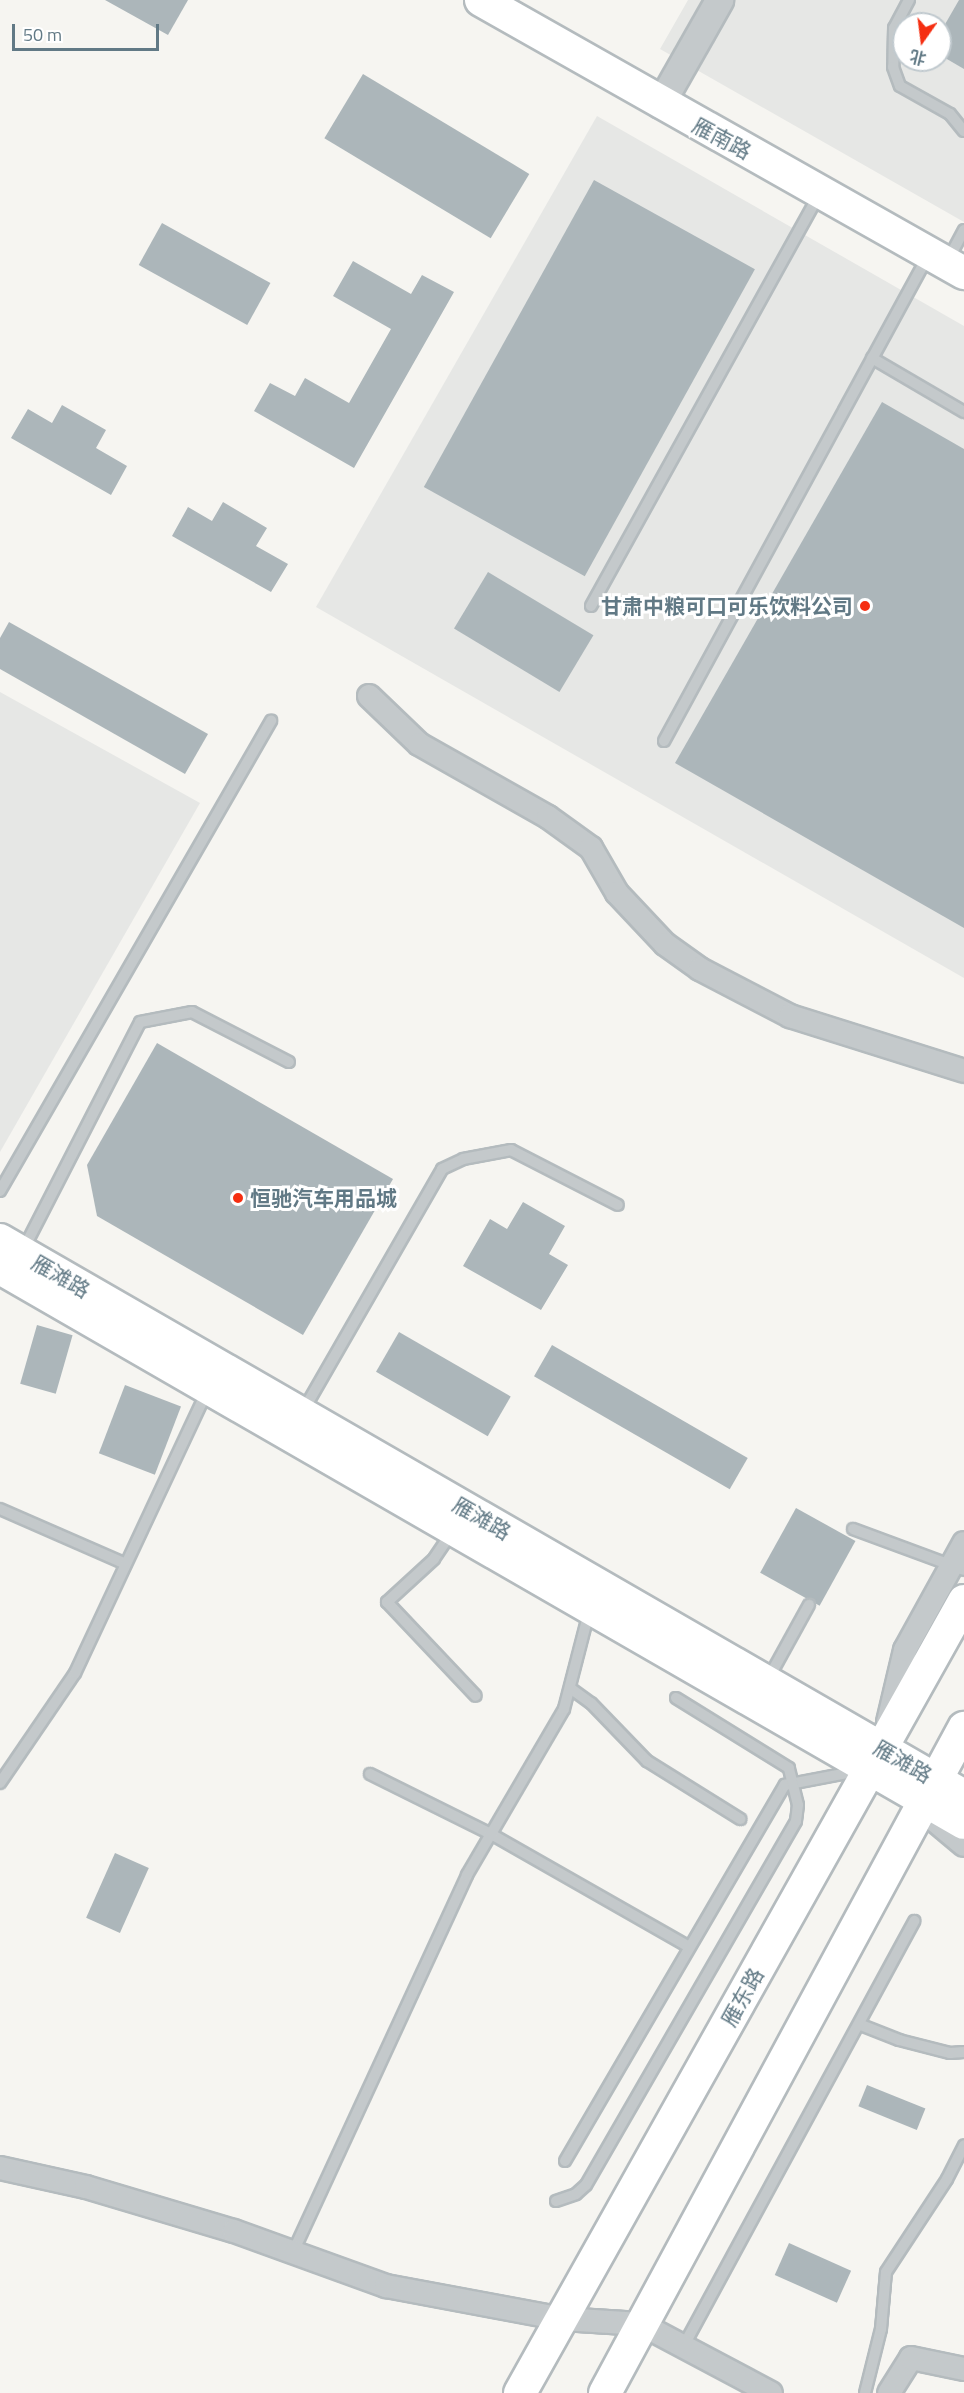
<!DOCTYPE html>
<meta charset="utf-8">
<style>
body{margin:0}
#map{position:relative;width:964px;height:2393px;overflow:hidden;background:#f6f5f1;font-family:"Titillium Web","Noto Sans SC",sans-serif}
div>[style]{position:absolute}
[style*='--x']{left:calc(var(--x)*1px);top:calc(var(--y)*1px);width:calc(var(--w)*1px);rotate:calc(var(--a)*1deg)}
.built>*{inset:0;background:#e6e7e5}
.building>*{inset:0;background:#acb6ba;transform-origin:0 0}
.roads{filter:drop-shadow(2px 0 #b4bbbe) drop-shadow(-2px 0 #b4bbbe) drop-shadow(0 2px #b4bbbe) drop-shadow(0 -2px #b4bbbe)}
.service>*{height:10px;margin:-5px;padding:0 5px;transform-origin:5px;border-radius:5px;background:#c4c9cb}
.minor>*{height:22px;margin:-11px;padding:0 11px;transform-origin:11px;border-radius:11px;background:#c4c9cb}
.tertiary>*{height:27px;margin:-13.5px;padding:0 13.5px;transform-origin:13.5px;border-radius:13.5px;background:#c4c9cb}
.secondary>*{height:32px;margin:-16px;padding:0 16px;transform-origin:16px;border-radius:16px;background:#fff}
.dots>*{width:16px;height:16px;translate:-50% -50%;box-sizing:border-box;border:3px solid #fff;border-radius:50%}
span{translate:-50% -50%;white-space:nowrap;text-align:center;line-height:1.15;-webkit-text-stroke:6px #fff;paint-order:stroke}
.street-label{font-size:21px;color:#617985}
.poi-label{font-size:21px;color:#617985;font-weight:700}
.right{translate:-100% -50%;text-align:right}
.left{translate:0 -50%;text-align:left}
.north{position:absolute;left:892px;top:12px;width:60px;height:60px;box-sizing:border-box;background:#fff;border:2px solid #c0c9ce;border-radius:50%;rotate:194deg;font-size:16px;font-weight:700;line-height:24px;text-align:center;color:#617985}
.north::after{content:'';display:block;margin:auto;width:21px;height:27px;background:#f52e11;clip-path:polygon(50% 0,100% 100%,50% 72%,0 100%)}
.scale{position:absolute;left:12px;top:24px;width:147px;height:27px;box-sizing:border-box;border:3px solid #617985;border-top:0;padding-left:8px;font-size:18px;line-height:21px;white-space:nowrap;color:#617985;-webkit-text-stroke:4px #fff;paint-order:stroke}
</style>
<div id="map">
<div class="built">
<div style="clip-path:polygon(evenodd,688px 0,964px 0,964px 222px,660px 49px,688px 0,904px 24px,940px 24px,940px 60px,904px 60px,904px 24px)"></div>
<div style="clip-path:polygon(597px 116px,964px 326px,964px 978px,316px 607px)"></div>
<div style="clip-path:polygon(0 692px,200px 803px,0 1152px)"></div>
</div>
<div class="building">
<div style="clip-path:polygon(105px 0,188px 0,168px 35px)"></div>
<div style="clip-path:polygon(959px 0,964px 0,964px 69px,940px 55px,940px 33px)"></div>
<div style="left:363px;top:74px;width:194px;height:75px;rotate:31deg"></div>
<div style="left:594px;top:180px;width:184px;height:351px;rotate:29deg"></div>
<div style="left:162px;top:223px;width:124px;height:48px;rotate:29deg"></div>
<div style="clip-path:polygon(353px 261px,411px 294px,422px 275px,454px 292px,354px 468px,254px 411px,270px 383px,295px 396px,305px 378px,349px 403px,391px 329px,333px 296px)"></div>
<div style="clip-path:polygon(882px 402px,964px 449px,964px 928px,675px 763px)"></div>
<div style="clip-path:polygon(62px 405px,106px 430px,96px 448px,127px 466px,111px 495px,11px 438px,28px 409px,52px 423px)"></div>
<div style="clip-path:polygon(223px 502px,267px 528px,256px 546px,288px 564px,271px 592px,172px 536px,188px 507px,212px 521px)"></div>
<div style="left:488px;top:572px;width:123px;height:66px;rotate:31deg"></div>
<div style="clip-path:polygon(9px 622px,208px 734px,185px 774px,0 669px,0 638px)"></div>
<div style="clip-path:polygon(157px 1043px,393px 1179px,303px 1335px,97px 1216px,87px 1165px)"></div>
<div style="clip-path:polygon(523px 1202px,565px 1226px,549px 1254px,568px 1265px,541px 1310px,463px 1266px,490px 1219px,507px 1229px)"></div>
<div style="left:37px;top:1325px;width:37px;height:61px;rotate:16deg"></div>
<div style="left:399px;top:1332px;width:129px;height:46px;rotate:30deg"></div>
<div style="left:552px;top:1345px;width:226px;height:36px;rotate:30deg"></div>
<div style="left:125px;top:1385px;width:60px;height:73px;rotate:21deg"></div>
<div style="left:796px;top:1508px;width:68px;height:74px;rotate:29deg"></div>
<div style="left:115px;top:1853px;width:37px;height:71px;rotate:24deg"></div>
<div style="left:867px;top:2085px;width:63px;height:23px;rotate:22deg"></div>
<div style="left:789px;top:2243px;width:68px;height:35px;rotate:24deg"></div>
</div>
<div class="roads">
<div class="service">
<div style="--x:909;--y:0;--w:32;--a:118"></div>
<div style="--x:894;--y:28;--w:39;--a:91"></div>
<div style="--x:893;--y:67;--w:20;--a:70"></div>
<div style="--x:900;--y:86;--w:57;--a:29.2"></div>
<div style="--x:950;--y:114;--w:22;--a:51"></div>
<div style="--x:948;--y:260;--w:34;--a:-62"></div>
<div style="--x:872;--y:358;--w:107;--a:30.4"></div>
<div style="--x:591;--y:606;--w:471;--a:-61"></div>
<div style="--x:664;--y:741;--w:552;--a:-61.44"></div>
<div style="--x:0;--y:1191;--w:543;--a:-60.03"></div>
<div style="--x:23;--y:1250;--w:256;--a:-62.8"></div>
<div style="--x:140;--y:1022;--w:53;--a:-10.9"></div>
<div style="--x:192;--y:1012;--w:109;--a:27.3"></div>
<div style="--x:303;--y:1411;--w:279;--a:-60.1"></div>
<div style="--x:442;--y:1169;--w:23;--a:-25"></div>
<div style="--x:463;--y:1159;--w:49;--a:-10.6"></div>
<div style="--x:511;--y:1150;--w:120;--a:27.2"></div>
<div style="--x:0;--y:1509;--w:137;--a:23.6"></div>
<div style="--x:853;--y:1529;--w:118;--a:20.3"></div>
<div style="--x:452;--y:1532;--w:32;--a:124"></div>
<div style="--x:434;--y:1559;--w:64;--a:137.5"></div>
<div style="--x:387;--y:1602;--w:129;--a:46.6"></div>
<div style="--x:767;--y:1681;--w:87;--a:-61.1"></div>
<div style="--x:570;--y:1688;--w:26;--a:36"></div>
<div style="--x:591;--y:1703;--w:81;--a:46"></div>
<div style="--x:647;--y:1761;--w:110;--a:31.9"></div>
<div style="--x:370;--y:1774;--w:135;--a:26.4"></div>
<div style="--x:491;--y:1834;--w:228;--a:29.7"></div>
<div style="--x:0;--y:1783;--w:133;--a:-55.7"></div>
<div style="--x:75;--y:1673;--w:314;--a:-64.9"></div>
<div style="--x:861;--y:2025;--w:41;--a:21.5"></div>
<div style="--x:899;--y:2040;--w:53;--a:14.3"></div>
<div style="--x:950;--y:2053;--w:14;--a:-4"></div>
<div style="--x:565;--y:2161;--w:436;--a:-59.7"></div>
<div style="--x:785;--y:1785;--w:74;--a:-10.9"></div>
<div style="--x:556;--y:2201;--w:21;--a:-19"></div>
<div style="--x:576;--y:2194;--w:13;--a:-42"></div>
<div style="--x:586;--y:2185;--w:420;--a:-60"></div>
<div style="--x:796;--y:1821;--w:16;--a:-83"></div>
<div style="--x:798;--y:1805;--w:38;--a:-104"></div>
<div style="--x:789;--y:1768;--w:133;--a:-148.2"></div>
<div style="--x:293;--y:2252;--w:415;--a:-65.2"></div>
<div style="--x:467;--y:1875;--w:192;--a:-59.7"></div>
<div style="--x:564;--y:1709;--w:100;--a:-75.5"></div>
<div style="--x:683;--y:2347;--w:485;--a:-61.5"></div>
<div style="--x:865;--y:2393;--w:66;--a:-76"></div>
<div style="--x:881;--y:2329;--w:57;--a:-85"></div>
<div style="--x:886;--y:2272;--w:111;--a:-56.7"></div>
<div style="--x:947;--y:2179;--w:38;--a:-63"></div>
</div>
<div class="minor">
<div style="--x:369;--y:696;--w:69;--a:43.8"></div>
<div style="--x:419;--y:744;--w:148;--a:29.5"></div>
<div style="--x:548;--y:817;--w:53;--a:35.8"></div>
<div style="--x:591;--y:848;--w:52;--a:60"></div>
<div style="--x:617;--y:893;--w:70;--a:46.7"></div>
<div style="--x:665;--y:944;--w:43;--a:35.5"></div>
<div style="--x:700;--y:969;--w:102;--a:27.6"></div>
<div style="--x:790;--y:1016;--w:182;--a:17.5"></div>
<div style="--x:888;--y:1722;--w:74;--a:-76.7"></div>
<div style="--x:905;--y:1650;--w:122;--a:-61.1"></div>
<div style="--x:927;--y:1814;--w:48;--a:40"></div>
<div style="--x:0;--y:2168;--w:88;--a:12.5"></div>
<div style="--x:86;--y:2187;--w:154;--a:16.6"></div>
<div style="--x:234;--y:2231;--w:162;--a:19.9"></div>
<div style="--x:386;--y:2286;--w:179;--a:10.6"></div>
<div style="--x:562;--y:2319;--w:79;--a:3.6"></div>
<div style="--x:641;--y:2324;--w:147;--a:28"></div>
<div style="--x:889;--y:2393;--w:41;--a:-57.8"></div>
<div style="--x:911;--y:2358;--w:54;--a:11.7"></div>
</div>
<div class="tertiary">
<div style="--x:660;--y:104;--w:120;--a:-60.4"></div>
</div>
<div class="secondary">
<div style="--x:481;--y:0;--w:555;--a:29.48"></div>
<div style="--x:0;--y:1240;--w:1113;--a:29.97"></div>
<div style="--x:0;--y:1268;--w:1112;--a:29.93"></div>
<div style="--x:520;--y:2393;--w:908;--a:-60.72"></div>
<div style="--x:605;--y:2393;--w:756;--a:-61.64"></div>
</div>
</div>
<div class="dots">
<div style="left:865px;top:606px;background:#f52e11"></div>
<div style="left:238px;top:1198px;background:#f52e11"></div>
</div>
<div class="street-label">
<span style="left:722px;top:138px;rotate:28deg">雁南路</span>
<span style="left:61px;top:1276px;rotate:30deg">雁滩路</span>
<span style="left:482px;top:1518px;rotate:30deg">雁滩路</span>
<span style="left:903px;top:1761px;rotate:30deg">雁滩路</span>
<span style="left:742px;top:1997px;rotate:-61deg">雁东路</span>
</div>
<div class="poi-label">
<span class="right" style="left:853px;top:606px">甘肃中粮可口可乐饮料公司</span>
<span class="left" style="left:250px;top:1198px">恒驰汽车用品城</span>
</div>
<div class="north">北</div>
<div class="scale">50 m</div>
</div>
